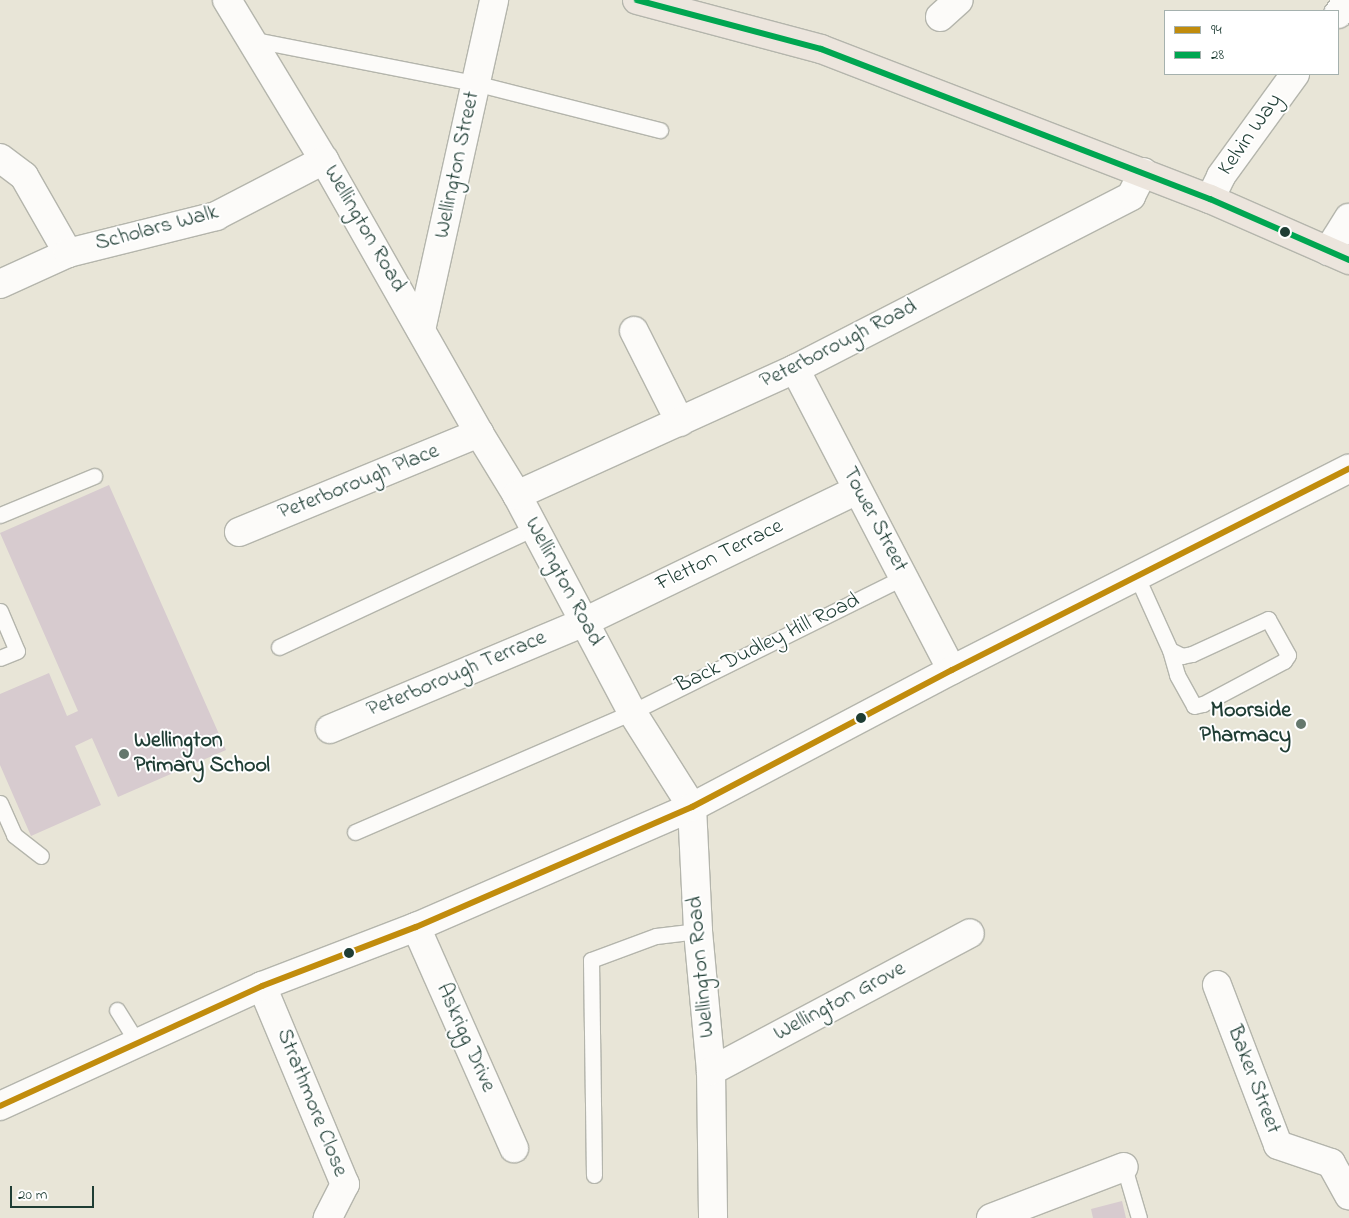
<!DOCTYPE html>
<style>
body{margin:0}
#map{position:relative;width:1349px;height:1218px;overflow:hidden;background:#e8e5d7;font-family:"Indie Flower",sans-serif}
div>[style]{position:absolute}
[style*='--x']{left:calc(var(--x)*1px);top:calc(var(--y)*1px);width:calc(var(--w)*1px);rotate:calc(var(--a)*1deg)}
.building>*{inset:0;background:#d7cbcf}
.roads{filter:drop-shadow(1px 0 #b4b5ac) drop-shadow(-1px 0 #b4b5ac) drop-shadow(0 1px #b4b5ac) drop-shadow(0 -1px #b4b5ac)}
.lane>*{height:15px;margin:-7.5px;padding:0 7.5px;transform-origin:7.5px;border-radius:7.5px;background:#fcfbf9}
.street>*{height:28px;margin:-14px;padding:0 14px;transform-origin:14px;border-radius:14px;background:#fcfbf9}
.highway>*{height:28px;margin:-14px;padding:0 14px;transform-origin:14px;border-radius:14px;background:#ece5dd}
.bus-1>*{height:6px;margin:-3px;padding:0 3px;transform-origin:3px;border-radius:3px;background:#c18c0d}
.bus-2>*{height:6px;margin:-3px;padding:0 3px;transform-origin:3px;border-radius:3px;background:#00a651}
.dots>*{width:14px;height:14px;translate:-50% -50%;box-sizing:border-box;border:2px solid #fff;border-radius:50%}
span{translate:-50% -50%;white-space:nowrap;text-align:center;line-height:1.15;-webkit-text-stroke:4px #fff;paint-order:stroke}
.street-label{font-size:22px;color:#1f3d34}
.poi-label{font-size:22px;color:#1f3d34;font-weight:700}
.right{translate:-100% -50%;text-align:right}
.left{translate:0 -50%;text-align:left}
.legend{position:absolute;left:1164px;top:10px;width:175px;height:65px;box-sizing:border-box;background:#fff;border:1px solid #a5b1ae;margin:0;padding:6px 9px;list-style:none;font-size:15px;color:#1f3d34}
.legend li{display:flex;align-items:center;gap:10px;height:25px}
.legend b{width:25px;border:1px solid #a5b1ae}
.scale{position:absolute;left:10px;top:1186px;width:84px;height:22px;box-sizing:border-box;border:2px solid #1f3d34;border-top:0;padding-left:6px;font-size:15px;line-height:18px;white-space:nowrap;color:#1f3d34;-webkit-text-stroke:4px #fff;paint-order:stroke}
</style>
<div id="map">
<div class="building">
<div style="clip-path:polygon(109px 485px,226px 750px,118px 797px,92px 738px,75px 746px,101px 805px,31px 836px,0 765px,0 694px,49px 673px,67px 716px,78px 711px,0 533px)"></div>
<div style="clip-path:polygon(1122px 1201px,1126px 1218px,1093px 1218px,1091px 1209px)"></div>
</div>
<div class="roads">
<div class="lane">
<div style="--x:250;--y:39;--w:229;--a:11.1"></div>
<div style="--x:475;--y:83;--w:191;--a:14.3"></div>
<div style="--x:0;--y:515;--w:102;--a:-22.5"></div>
<div style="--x:1137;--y:577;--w:80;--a:65.7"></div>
<div style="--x:1170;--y:650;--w:26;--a:74"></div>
<div style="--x:1177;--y:675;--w:35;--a:61"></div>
<div style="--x:1194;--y:706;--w:9;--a:-13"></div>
<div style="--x:1203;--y:704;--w:92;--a:-28"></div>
<div style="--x:1284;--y:661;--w:7;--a:-56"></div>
<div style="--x:1288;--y:655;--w:41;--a:-119.1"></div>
<div style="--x:1268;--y:619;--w:84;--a:155.3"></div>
<div style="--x:1192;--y:654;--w:10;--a:169"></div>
<div style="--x:1182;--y:656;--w:13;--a:-153"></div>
<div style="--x:0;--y:611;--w:43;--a:67"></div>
<div style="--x:17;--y:651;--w:18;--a:158"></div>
<div style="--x:279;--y:647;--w:281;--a:-25"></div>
<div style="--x:0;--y:803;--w:35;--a:66"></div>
<div style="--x:14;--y:835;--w:34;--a:38"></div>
<div style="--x:355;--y:832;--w:302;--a:-23.4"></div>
<div style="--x:632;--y:712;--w:304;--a:-26.4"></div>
<div style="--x:117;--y:1010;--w:39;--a:58"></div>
<div style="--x:1124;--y:1167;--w:53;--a:73.6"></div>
<div style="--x:594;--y:1175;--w:215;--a:-90.8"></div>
<div style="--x:591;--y:960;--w:69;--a:-20.3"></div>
<div style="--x:656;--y:936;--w:42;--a:-6.8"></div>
</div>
<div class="street">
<div style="--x:227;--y:0;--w:187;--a:58.8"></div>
<div style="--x:324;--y:160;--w:314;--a:60.4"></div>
<div style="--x:479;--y:433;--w:73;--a:58.5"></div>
<div style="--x:517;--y:495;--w:246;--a:62.1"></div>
<div style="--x:632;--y:712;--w:112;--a:57.7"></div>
<div style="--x:692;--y:807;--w:124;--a:87.2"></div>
<div style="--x:698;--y:931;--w:141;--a:84.7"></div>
<div style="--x:711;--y:1071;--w:147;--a:89.2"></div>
<div style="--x:1338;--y:14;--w:17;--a:-54"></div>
<div style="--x:940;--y:17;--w:25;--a:-42"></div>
<div style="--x:0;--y:158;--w:30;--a:37"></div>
<div style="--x:24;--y:176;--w:89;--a:60.3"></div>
<div style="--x:1210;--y:199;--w:25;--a:-64"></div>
<div style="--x:1221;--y:176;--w:126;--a:-54"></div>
<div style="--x:1328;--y:251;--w:39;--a:-58"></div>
<div style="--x:0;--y:284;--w:75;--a:-24.5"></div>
<div style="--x:68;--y:253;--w:153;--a:-14"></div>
<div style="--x:216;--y:216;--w:122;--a:-27.4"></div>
<div style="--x:421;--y:330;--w:338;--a:-77.5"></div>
<div style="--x:634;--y:331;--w:102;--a:63.2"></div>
<div style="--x:795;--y:369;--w:339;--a:62.5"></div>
<div style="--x:517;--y:495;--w:305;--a:-24.4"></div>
<div style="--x:795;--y:369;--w:378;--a:-27.2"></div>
<div style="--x:1131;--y:196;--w:27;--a:-63"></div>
<div style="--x:239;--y:532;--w:260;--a:-22.4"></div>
<div style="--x:330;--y:729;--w:276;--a:-22.8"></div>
<div style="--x:584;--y:622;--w:303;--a:-25.8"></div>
<div style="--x:416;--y:927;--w:242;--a:66.1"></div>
<div style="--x:1217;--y:985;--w:171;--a:69.1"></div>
<div style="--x:1278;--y:1145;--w:56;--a:18.8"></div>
<div style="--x:1331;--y:1163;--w:37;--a:61"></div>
<div style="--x:262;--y:986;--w:215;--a:67.3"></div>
<div style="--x:345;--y:1184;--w:38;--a:117"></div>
<div style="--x:711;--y:1071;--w:293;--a:-28"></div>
<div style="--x:0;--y:1106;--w:288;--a:-24.6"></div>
<div style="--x:262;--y:986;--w:165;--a:-21"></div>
<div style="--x:416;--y:927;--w:301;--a:-23.5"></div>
<div style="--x:692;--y:807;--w:294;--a:-27.8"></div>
<div style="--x:952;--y:670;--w:445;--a:-26.9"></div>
<div style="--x:991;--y:1218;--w:142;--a:-21"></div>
</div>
<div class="highway">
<div style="--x:637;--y:0;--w:190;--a:14.9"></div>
<div style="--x:821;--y:49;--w:417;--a:21.1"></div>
<div style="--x:1210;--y:199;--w:152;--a:23.7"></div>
</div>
</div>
<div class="bus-1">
<div style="--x:0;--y:1106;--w:288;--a:-24.6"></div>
<div style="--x:262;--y:986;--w:165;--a:-21"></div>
<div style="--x:416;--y:927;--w:301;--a:-23.5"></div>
<div style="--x:692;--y:807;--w:294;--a:-27.8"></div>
<div style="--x:952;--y:670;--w:445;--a:-26.9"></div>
</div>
<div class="bus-2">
<div style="--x:637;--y:0;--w:190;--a:14.9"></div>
<div style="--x:821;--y:49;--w:417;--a:21.1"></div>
<div style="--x:1210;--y:199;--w:152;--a:23.7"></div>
</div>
<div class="dots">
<div style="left:1285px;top:232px;background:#1f3d34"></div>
<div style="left:861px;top:718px;background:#1f3d34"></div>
<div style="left:1301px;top:724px;background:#65786d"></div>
<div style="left:124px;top:754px;background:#65786d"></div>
<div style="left:349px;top:953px;background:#1f3d34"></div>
</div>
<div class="street-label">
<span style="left:1251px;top:135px;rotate:-55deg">Kelvin Way</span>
<span style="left:458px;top:165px;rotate:-78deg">Wellington Street</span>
<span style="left:157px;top:229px;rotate:-15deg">Scholars Walk</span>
<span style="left:364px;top:229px;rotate:60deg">Wellington Road</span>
<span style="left:839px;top:345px;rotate:-27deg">Peterborough Road</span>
<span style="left:359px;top:483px;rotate:-22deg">Peterborough Place</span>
<span style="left:874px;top:520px;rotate:62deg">Tower Street</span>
<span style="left:720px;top:556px;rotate:-26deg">Fletton Terrace</span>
<span style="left:563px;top:582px;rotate:62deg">Wellington Road</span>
<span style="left:768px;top:644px;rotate:-26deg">Back Dudley Hill Road</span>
<span style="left:457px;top:675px;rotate:-23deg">Peterborough Terrace</span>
<span style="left:702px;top:967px;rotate:-95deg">Wellington Road</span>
<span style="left:840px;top:1002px;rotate:-28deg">Wellington Grove</span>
<span style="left:465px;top:1038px;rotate:66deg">Askrigg Drive</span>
<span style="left:1253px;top:1080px;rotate:69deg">Baker Street</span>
<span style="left:311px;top:1103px;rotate:68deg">Strathmore Close</span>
</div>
<div class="poi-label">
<span class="right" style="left:1291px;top:724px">Moorside<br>Pharmacy</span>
<span class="left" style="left:134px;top:754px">Wellington<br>Primary School</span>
</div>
<ul class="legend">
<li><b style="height:6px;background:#c18c0d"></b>94</li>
<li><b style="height:6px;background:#00a651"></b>28</li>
</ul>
<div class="scale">20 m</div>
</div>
